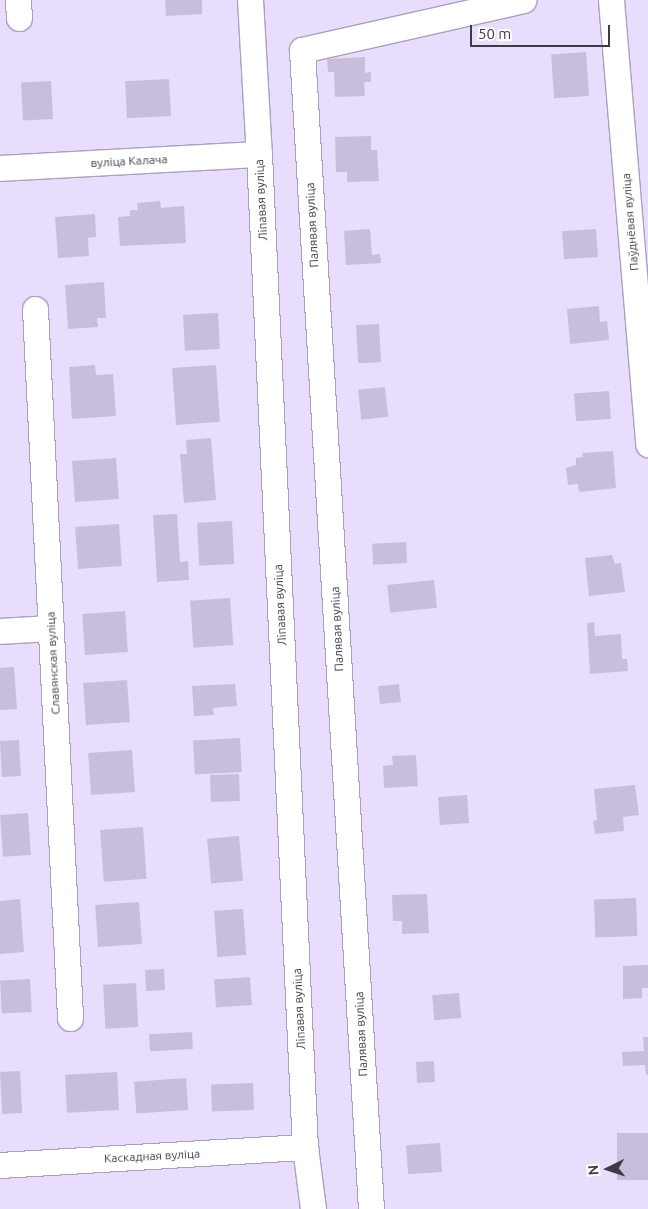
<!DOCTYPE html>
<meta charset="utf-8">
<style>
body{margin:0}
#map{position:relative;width:648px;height:1209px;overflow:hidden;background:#e8ddfc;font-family:Ubuntu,sans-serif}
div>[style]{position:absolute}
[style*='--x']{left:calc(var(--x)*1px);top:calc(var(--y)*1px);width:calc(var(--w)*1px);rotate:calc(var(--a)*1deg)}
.building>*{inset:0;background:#c9bddc;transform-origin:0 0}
.roads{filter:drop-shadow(1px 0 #aaa0be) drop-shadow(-1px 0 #aaa0be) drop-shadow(0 1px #aaa0be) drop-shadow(0 -1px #aaa0be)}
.minor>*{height:25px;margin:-12.5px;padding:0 12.5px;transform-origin:12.5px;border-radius:12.5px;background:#fff}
span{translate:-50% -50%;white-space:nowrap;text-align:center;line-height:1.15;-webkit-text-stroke:4px #fff;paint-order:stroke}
.street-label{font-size:12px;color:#3f3a47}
.north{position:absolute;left:583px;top:1144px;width:50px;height:50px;-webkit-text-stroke:4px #fff;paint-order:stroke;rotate:266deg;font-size:14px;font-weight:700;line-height:20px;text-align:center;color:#3f3a47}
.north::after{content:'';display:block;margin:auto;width:18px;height:22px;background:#3f3a47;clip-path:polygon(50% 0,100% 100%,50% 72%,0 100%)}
.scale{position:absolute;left:470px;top:25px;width:140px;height:22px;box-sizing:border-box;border:2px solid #3f3a47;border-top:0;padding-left:6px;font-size:15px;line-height:18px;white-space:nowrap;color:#3f3a47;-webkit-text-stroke:4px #fff;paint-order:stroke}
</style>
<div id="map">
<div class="building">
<div style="clip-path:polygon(165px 0,202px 0,202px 14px,166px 16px)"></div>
<div style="left:586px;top:52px;width:44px;height:35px;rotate:86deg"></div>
<div style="clip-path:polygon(365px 57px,365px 73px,371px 72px,371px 82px,364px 82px,365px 96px,335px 97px,334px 72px,328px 72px,327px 59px)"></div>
<div style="left:169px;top:79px;width:37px;height:44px;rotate:87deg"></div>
<div style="left:51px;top:81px;width:38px;height:30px;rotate:87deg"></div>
<div style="clip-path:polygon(371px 136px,371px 150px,377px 150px,379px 181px,347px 182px,347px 172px,336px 172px,335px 137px)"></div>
<div style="clip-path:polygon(160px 201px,161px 208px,184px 206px,186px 243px,120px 246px,118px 217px,130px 216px,130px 210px,138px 210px,137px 203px)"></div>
<div style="clip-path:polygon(95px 214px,96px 237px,88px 238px,89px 256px,58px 258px,55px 217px)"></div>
<div style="clip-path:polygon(370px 229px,372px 255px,380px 254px,381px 263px,346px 265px,344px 231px)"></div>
<div style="left:596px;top:229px;width:28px;height:34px;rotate:86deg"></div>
<div style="clip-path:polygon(104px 282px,106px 318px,97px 318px,98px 327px,68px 329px,65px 285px)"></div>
<div style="clip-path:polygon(599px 306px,600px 322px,607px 321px,609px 340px,570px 344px,567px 309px)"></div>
<div style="left:218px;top:313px;width:36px;height:35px;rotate:87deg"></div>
<div style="left:379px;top:324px;width:38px;height:23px;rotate:87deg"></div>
<div style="clip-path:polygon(95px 365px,96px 375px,113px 374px,116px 416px,72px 419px,69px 367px)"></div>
<div style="left:216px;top:365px;width:57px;height:44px;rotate:86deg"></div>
<div style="left:385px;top:387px;width:30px;height:27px;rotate:84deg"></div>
<div style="left:609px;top:391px;width:28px;height:35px;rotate:86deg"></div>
<div style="clip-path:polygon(211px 438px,216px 500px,184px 503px,180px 454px,187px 454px,186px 440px)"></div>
<div style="clip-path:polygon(613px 451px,616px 488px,579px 492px,578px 484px,568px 485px,566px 468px,576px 465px,576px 458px,583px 457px,582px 453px)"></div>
<div style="left:116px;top:458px;width:41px;height:44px;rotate:86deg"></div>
<div style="clip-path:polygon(177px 514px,180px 562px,188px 561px,189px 580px,157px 582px,153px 515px)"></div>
<div style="left:232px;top:521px;width:43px;height:35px;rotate:87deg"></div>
<div style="left:119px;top:524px;width:42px;height:44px;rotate:86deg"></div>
<div style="left:406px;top:542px;width:21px;height:34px;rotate:87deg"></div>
<div style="clip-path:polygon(612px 555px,615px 564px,621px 563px,625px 592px,589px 596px,585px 558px)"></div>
<div style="left:434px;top:580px;width:28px;height:47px;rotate:84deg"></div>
<div style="left:230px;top:598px;width:47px;height:40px;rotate:86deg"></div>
<div style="left:125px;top:611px;width:41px;height:43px;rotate:86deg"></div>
<div style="clip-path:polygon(594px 622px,595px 636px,621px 634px,622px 659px,627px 659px,628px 671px,590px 674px,587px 623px)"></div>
<div style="clip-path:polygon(14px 667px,17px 709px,0 710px,0 668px)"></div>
<div style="left:127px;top:680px;width:42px;height:44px;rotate:86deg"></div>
<div style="clip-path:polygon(235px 684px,237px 706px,213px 708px,214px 715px,194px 716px,192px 686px)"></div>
<div style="left:399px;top:684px;width:18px;height:21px;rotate:84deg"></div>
<div style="left:240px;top:738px;width:34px;height:47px;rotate:87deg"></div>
<div style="left:19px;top:740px;width:36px;height:19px;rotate:87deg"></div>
<div style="left:132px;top:750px;width:42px;height:44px;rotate:86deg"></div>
<div style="clip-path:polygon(416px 755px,418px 786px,384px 788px,383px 766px,393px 765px,392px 756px)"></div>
<div style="left:239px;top:774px;width:27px;height:29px;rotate:88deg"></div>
<div style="clip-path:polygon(635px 785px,639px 815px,623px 817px,624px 831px,595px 834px,593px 821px,597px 820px,594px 789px)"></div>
<div style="left:467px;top:795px;width:28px;height:29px;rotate:86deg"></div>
<div style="left:28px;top:813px;width:42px;height:28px;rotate:86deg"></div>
<div style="left:143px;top:827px;width:52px;height:43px;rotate:86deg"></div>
<div style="left:239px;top:836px;width:45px;height:32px;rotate:85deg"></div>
<div style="clip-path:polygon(427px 894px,429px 933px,402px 934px,402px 921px,393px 921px,392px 895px)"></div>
<div style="left:636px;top:898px;width:38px;height:42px;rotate:88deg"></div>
<div style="clip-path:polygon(20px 899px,24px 952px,0 954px,0 901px)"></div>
<div style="left:139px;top:902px;width:42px;height:44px;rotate:86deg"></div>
<div style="left:243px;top:909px;width:46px;height:29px;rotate:86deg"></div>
<div style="clip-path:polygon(648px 965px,648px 988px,642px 988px,642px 998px,623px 999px,623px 966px)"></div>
<div style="left:164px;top:969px;width:21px;height:19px;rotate:87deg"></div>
<div style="left:250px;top:977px;width:28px;height:36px;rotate:86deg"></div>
<div style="left:30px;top:979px;width:33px;height:30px;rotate:87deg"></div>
<div style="left:136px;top:983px;width:44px;height:33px;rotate:87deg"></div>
<div style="left:459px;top:993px;width:25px;height:27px;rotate:85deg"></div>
<div style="left:192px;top:1032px;width:17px;height:43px;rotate:87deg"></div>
<div style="clip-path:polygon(643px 1037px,648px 1037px,648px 1075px,646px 1075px,645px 1065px,623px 1066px,622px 1052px,644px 1051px)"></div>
<div style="left:434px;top:1061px;width:21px;height:18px;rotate:87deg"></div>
<div style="left:20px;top:1071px;width:42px;height:20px;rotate:87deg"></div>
<div style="left:117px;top:1072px;width:38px;height:52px;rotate:87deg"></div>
<div style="left:186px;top:1078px;width:32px;height:52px;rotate:86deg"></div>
<div style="left:253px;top:1083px;width:27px;height:42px;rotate:88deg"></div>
<div style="left:648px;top:1133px;width:47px;height:31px;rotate:90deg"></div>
<div style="left:440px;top:1143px;width:29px;height:34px;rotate:86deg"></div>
</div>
<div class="roads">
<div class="minor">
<div style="--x:18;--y:0;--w:18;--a:87"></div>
<div style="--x:250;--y:0;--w:154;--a:86.7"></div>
<div style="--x:259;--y:154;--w:994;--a:87.35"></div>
<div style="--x:305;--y:1147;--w:63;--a:82.6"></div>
<div style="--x:611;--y:0;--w:446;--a:85.2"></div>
<div style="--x:0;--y:168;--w:259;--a:-3.1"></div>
<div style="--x:35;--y:309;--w:710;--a:87.17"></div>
<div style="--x:0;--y:631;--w:51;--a:-3.4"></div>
<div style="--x:0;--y:1165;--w:306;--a:-3.4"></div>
<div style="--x:371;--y:1209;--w:1161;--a:-93.41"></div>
<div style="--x:302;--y:50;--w:227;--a:-12.7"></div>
</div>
</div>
<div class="street-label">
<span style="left:129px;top:161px;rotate:-3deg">вуліца Калача</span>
<span style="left:261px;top:200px;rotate:-93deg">Ліпавая вуліца</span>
<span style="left:630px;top:222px;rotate:-95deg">Паўднёвая вуліца</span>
<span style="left:312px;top:225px;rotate:-93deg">Палявая вуліца</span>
<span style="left:280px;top:605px;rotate:-93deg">Ліпавая вуліца</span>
<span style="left:337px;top:629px;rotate:-93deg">Палявая вуліца</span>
<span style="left:53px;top:663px;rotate:-93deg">Славянская вуліца</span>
<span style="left:299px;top:1009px;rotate:-93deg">Ліпавая вуліца</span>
<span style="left:361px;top:1034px;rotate:-93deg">Палявая вуліца</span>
<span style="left:152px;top:1156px;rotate:-3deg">Каскадная вуліца</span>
</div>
<div class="north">N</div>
<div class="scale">50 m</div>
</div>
